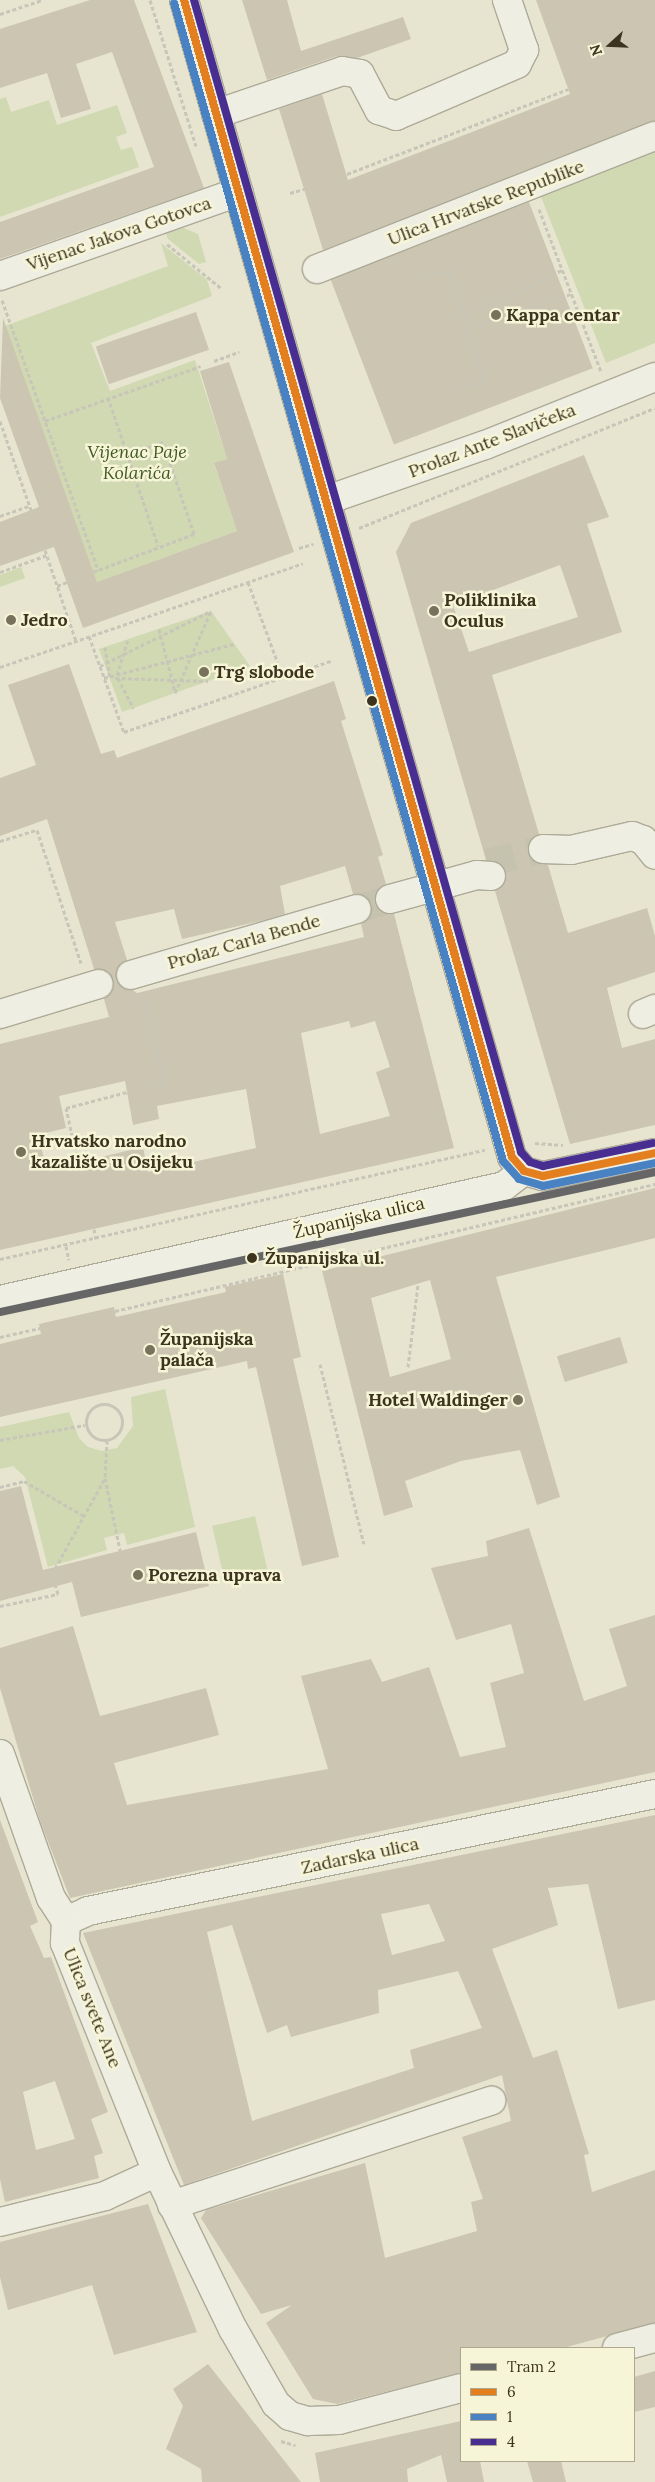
<!DOCTYPE html>
<meta charset="utf-8">
<style>
body{margin:0}
#map{position:relative;width:655px;height:2482px;overflow:hidden;background:#e7e5d0;font-family:Lora,serif}
div>[style]{position:absolute}
[style*='--x']{left:calc(var(--x)*1px);top:calc(var(--y)*1px);width:calc(var(--w)*1px);rotate:calc(var(--a)*1deg)}
.green>*{inset:0;background:#d0d9b2;transform-origin:0 0}
.building>*{inset:0;background:#cbc5b1;transform-origin:0 0}
.minor-tunnel>*{height:28px;margin-top:-14px;transform-origin:0;background:repeating-linear-gradient(90deg,#c5c2ad 0 28px,transparent 0 42px)}
.path>*{height:3px;margin-top:-1.5px;transform-origin:0;background:repeating-linear-gradient(90deg,#c8c6b8 0 4px,transparent 0 6.5px)}
.path>.ring{margin:-1.5px;padding:0;box-sizing:content-box;background:none;border:3px solid #c8c6b8;border-radius:50%}
.roads{filter:drop-shadow(1px 0 #adaa98) drop-shadow(-1px 0 #adaa98) drop-shadow(0 1px #adaa98) drop-shadow(0 -1px #adaa98)}
.minor>*{height:28px;margin:-14px;padding:0 14px;transform-origin:14px;border-radius:14px;background:#efeee2}
.bus-1>*{height:8px;margin:-4px;padding:0 4px;transform-origin:4px;border-radius:4px;background:#e37f1f}
.bus-2>*{height:8px;margin:-4px;padding:0 4px;transform-origin:4px;border-radius:4px;background:#4982c3}
.bus-3>*{height:8px;margin:-4px;padding:0 4px;transform-origin:4px;border-radius:4px;background:#492e92}
.tram-1>*{height:8px;margin:-4px;padding:0 4px;transform-origin:4px;border-radius:4px;background:#666}
.dots>*{width:14px;height:14px;translate:-50% -50%;box-sizing:border-box;border:2px solid #f7f5d7;border-radius:50%}
span{translate:-50% -50%;white-space:nowrap;text-align:center;line-height:1.15;-webkit-text-stroke:5px #f7f5d7;paint-order:stroke}
.street-label{font-size:18px;color:#3d341f}
.poi-label{font-size:18px;color:#3d341f;font-weight:700}
.left{translate:0 -50%;text-align:left}
.right{translate:-100% -50%;text-align:right}
.park-label{font-size:18px;color:#415a25;font-style:italic}
.stop-label{font-size:18px;color:#3d341f;font-weight:700}
.legend{position:absolute;left:460px;top:2347px;width:175px;height:115px;box-sizing:border-box;background:#f7f5d7;border:1px solid #ada88d;margin:0;padding:6px 9px;list-style:none;font-size:15px;color:#3d341f}
.legend li{display:flex;align-items:center;gap:10px;height:25px}
.legend b{width:25px;border:1px solid #ada88d}
.north{position:absolute;left:585px;top:20px;width:50px;height:50px;-webkit-text-stroke:4px #f7f5d7;paint-order:stroke;rotate:250deg;font-size:14px;font-weight:700;line-height:20px;text-align:center;color:#3d341f}
.north::after{content:'';display:block;margin:auto;width:18px;height:22px;background:#3d341f;clip-path:polygon(50% 0,100% 100%,50% 72%,0 100%)}
</style>
<div id="map">
<div class="green">
<div style="clip-path:polygon(6px 97px,11px 112px,49px 100px,57px 125px,117px 105px,127px 133px,116px 137px,121px 150px,132px 147px,139px 167px,0 217px,0 99px)"></div>
<div style="clip-path:polygon(655px 149px,655px 343px,606px 363px,540px 194px)"></div>
<div style="clip-path:polygon(179px 226px,198px 234px,206px 262px,199px 264px,168px 239px,165px 231px)"></div>
<div style="clip-path:polygon(161px 243px,207px 280px,212px 296px,91px 343px,110px 391px,195px 360px,227px 459px,214px 464px,237px 531px,97px 582px,5px 326px,168px 266px)"></div>
<div style="clip-path:polygon(21px 567px,25px 578px,0 587px,0 575px)"></div>
<div style="clip-path:polygon(211px 611px,250px 666px,122px 712px,99px 649px)"></div>
<div style="clip-path:polygon(165px 1389px,195px 1527px,127px 1545px,124px 1533px,104px 1538px,107px 1550px,48px 1567px,25px 1477px,13px 1466px,0 1469px,0 1427px,69px 1412px,79px 1438px,88px 1447px,102px 1451px,117px 1448px,133px 1426px,131px 1397px)"></div>
<div style="left:255px;top:1516px;width:57px;height:44px;rotate:77deg"></div>
</div>
<div class="building">
<div style="clip-path:polygon(90px 0,134px 0,204px 188px,0 259px,0 222px,154px 167px,112px 52px,76px 64px,91px 109px,61px 118px,47px 73px,0 88px,0 29px)"></div>
<div style="clip-path:polygon(242px 0,287px 0,301px 51px,403px 17px,411px 39px,357px 58px,337px 56px,267px 80px)"></div>
<div style="clip-path:polygon(536px 0,655px 0,655px 121px,323px 250px,279px 109px,322px 94px,348px 180px,570px 94px)"></div>
<div style="left:529px;top:202px;width:178px;height:213px;rotate:69deg"></div>
<div style="left:196px;top:312px;width:40px;height:106px;rotate:71deg"></div>
<div style="clip-path:polygon(3px 318px,97px 582px,237px 531px,214px 463px,227px 459px,200px 371px,229px 362px,294px 552px,83px 628px,54px 547px,0 566px,0 522px,39px 507px,0 398px)"></div>
<div style="clip-path:polygon(evenodd,584px 455px,609px 517px,587px 524px,622px 632px,492px 675px,539px 834px,530px 841px,529px 856px,548px 865px,568px 933px,647px 908px,655px 936px,655px 972px,607px 988px,622px 1048px,655px 1039px,655px 1125px,570px 1144px,495px 891px,504px 884px,505px 870px,486px 860px,396px 552px,411px 523px,584px 455px,560px 565px,578px 617px,469px 652px,453px 605px,560px 565px)"></div>
<div style="clip-path:polygon(evenodd,69px 664px,101px 754px,114px 750px,117px 758px,334px 681px,346px 719px,341px 721px,383px 855px,378px 857px,386px 884px,379px 888px,375px 903px,379px 910px,394px 914px,454px 1148px,0 1250px,0 1044px,109px 1017px,104px 999px,114px 987px,109px 972px,94px 969px,47px 819px,0 836px,0 778px,36px 765px,8px 685px,69px 664px,345px 866px,353px 894px,367px 897px,372px 905px,369px 919px,361px 924px,364px 937px,137px 993px,116px 980px,116px 971px,127px 960px,115px 922px,174px 909px,182px 939px,265px 920px,285px 914px,280px 886px,345px 866px,69px 664px,349px 1021px,351px 1028px,375px 1021px,390px 1067px,376px 1072px,390px 1116px,320px 1134px,301px 1033px,349px 1021px,69px 664px,125px 1081px,133px 1125px,159px 1119px,157px 1106px,246px 1089px,256px 1148px,148px 1172px,143px 1147px,47px 1170px,38px 1135px,66px 1128px,59px 1096px,125px 1081px)"></div>
<div style="clip-path:polygon(evenodd,655px 1188px,655px 1238px,496px 1277px,560px 1497px,537px 1505px,520px 1450px,461px 1461px,405px 1481px,413px 1507px,384px 1516px,322px 1271px,655px 1188px,430px 1280px,451px 1359px,390px 1377px,371px 1298px,430px 1280px)"></div>
<div style="clip-path:polygon(283px 1274px,301px 1357px,293px 1359px,339px 1557px,302px 1566px,256px 1367px,248px 1369px,247px 1361px,0 1417px,0 1344px,41px 1334px,39px 1324px,114px 1307px,116px 1317px,226px 1292px,225px 1287px)"></div>
<div style="left:620px;top:1337px;width:27px;height:66px;rotate:73deg"></div>
<div style="clip-path:polygon(21px 1486px,43px 1570px,196px 1532px,209px 1586px,81px 1617px,72px 1582px,0 1601px,0 1491px)"></div>
<div style="clip-path:polygon(529px 1528px,584px 1701px,627px 1686px,609px 1629px,655px 1615px,655px 1772px,70px 1898px,40px 1821px,0 1688px,0 1648px,73px 1626px,100px 1716px,206px 1688px,219px 1735px,114px 1763px,127px 1805px,328px 1769px,301px 1676px,371px 1659px,382px 1682px,429px 1667px,460px 1757px,506px 1747px,490px 1683px,524px 1673px,511px 1624px,456px 1640px,431px 1568px,488px 1556px,486px 1541px)"></div>
<div style="clip-path:polygon(evenodd,655px 1815px,655px 2000px,618px 2009px,588px 1884px,548px 1888px,558px 1925px,492px 1949px,533px 2058px,557px 2050px,589px 2154px,584px 2155px,592px 2192px,655px 2170px,655px 2323px,563px 2348px,461px 2348px,461px 2373px,337px 2404px,313px 2399px,266px 2323px,292px 2305px,261px 2314px,201px 2218px,206px 2210px,365px 2163px,385px 2258px,477px 2231px,471px 2202px,483px 2199px,462px 2137px,511px 2121px,502px 2075px,184px 2185px,83px 1933px,655px 1815px,429px 1904px,445px 1941px,392px 1955px,381px 1914px,429px 1904px,655px 1815px,232px 1925px,267px 2033px,287px 2025px,291px 2037px,379px 2013px,378px 1990px,458px 1971px,482px 2028px,410px 2050px,414px 2068px,252px 2121px,207px 1932px,232px 1925px)"></div>
<div style="clip-path:polygon(evenodd,0 1820px,38px 1922px,30px 1926px,44px 1958px,51px 1957px,108px 2112px,91px 2119px,103px 2153px,94px 2156px,99px 2178px,5px 2202px,0 2179px,0 1820px,55px 2081px,75px 2139px,36px 2150px,23px 2092px,55px 2081px)"></div>
<div style="clip-path:polygon(148px 2204px,197px 2332px,114px 2355px,92px 2285px,8px 2310px,0 2277px,0 2242px)"></div>
<div style="clip-path:polygon(208px 2364px,301px 2482px,202px 2482px,201px 2469px,166px 2449px,183px 2406px,173px 2389px)"></div>
<div style="clip-path:polygon(655px 2371px,655px 2407px,634px 2412px,634px 2377px)"></div>
<div style="clip-path:polygon(461px 2421px,461px 2461px,480px 2461px,484px 2482px,447px 2482px,441px 2455px,407px 2469px,408px 2482px,320px 2482px,315px 2453px)"></div>
<div style="clip-path:polygon(527px 2461px,561px 2461px,566px 2482px,533px 2482px)"></div>
</div>
<div class="minor-tunnel">
<div style="--x:487;--y:863;--w:58;--a:-14"></div>
<div style="--x:357;--y:909;--w:34;--a:-17"></div>
</div>
<div class="path">
<div style="--x:150;--y:0;--w:153;--a:72.5"></div>
<div style="--x:0;--y:14;--w:44;--a:-18.4"></div>
<div style="--x:347;--y:174;--w:237;--a:-21"></div>
<div style="--x:290;--y:193;--w:15;--a:-16"></div>
<div style="--x:539;--y:209;--w:173;--a:69.1"></div>
<div style="--x:167;--y:244;--w:70;--a:39.2"></div>
<div style="--x:429;--y:276;--w:21;--a:-14"></div>
<div style="--x:449;--y:271;--w:114;--a:72.2"></div>
<div style="--x:484;--y:380;--w:25;--a:159"></div>
<div style="--x:2;--y:300;--w:287;--a:70.4"></div>
<div style="--x:464;--y:317;--w:109;--a:-25.6"></div>
<div style="--x:468;--y:328;--w:108;--a:-18.3"></div>
<div style="--x:214;--y:361;--w:27;--a:-20"></div>
<div style="--x:108;--y:397;--w:157;--a:71.4"></div>
<div style="--x:0;--y:421;--w:94;--a:70.8"></div>
<div style="--x:45;--y:421;--w:165;--a:-19.4"></div>
<div style="--x:0;--y:516;--w:31;--a:-19"></div>
<div style="--x:359;--y:528;--w:319;--a:-22.1"></div>
<div style="--x:299;--y:548;--w:15;--a:-16"></div>
<div style="--x:45;--y:550;--w:96;--a:71.2"></div>
<div style="--x:0;--y:572;--w:50;--a:-19.9"></div>
<div style="--x:93;--y:572;--w:108;--a:-20.6"></div>
<div style="--x:194;--y:534;--w:97;--a:-108.6"></div>
<div style="--x:163;--y:442;--w:38;--a:160"></div>
<div style="--x:248;--y:582;--w:101;--a:69.8"></div>
<div style="--x:57;--y:586;--w:11;--a:-22"></div>
<div style="--x:159;--y:629;--w:65;--a:75.7"></div>
<div style="--x:89;--y:636;--w:102;--a:70"></div>
<div style="--x:124;--y:732;--w:221;--a:-19"></div>
<div style="--x:105;--y:647;--w:31;--a:81"></div>
<div style="--x:100;--y:666;--w:124;--a:-26.4"></div>
<div style="--x:0;--y:667;--w:320;--a:-18.9"></div>
<div style="--x:117;--y:675;--w:38;--a:-73"></div>
<div style="--x:104;--y:678;--w:134;--a:-14.7"></div>
<div style="--x:115;--y:678;--w:93;--a:1.8"></div>
<div style="--x:118;--y:678;--w:34;--a:63"></div>
<div style="--x:175;--y:693;--w:90;--a:-66.3"></div>
<div style="--x:0;--y:841;--w:39;--a:-17"></div>
<div style="--x:37;--y:830;--w:140;--a:71.7"></div>
<div style="--x:143;--y:997;--w:88;--a:75.5"></div>
<div style="--x:165;--y:1082;--w:12;--a:166"></div>
<div style="--x:535;--y:1143;--w:28;--a:4"></div>
<div style="--x:78;--y:1162;--w:55;--a:-102.5"></div>
<div style="--x:66;--y:1108;--w:63;--a:-14.7"></div>
<div style="--x:94;--y:1229;--w:10;--a:79"></div>
<div style="--x:66;--y:1246;--w:14;--a:78"></div>
<div style="--x:0;--y:1259;--w:497;--a:-12.7"></div>
<div style="--x:115;--y:1311;--w:555;--a:-13.23"></div>
<div style="--x:0;--y:1337;--w:41;--a:-12.7"></div>
<div style="--x:320;--y:1364;--w:185;--a:76.3"></div>
<div style="--x:408;--y:1367;--w:84;--a:-83.1"></div>
<div class="ring" style="left:86px;top:1404px;width:33px;height:33px"></div>
<div style="--x:0;--y:1440;--w:86;--a:-10"></div>
<div style="--x:107;--y:1440;--w:38;--a:93"></div>
<div style="--x:105;--y:1478;--w:74;--a:78.2"></div>
<div style="--x:0;--y:1487;--w:25;--a:-14"></div>
<div style="--x:24;--y:1481;--w:69;--a:30.3"></div>
<div style="--x:0;--y:1606;--w:59;--a:-11.7"></div>
<div style="--x:58;--y:1594;--w:21;--a:-107"></div>
<div style="--x:52;--y:1574;--w:110;--a:-61.1"></div>
<div style="--x:281;--y:2441;--w:15;--a:16"></div>
</div>
<div class="roads">
<div class="minor">
<div style="--x:184;--y:0;--w:1203;--a:74.17"></div>
<div style="--x:512;--y:1157;--w:18;--a:49"></div>
<div style="--x:524;--y:1171;--w:20;--a:15"></div>
<div style="--x:543;--y:1176;--w:114;--a:-11.6"></div>
<div style="--x:216;--y:114;--w:133;--a:-18.8"></div>
<div style="--x:342;--y:71;--w:18;--a:9"></div>
<div style="--x:360;--y:74;--w:41;--a:62.2"></div>
<div style="--x:379;--y:110;--w:18;--a:19"></div>
<div style="--x:396;--y:116;--w:132;--a:-23.3"></div>
<div style="--x:517;--y:64;--w:16;--a:-63"></div>
<div style="--x:524;--y:50;--w:53;--a:-108.8"></div>
<div style="--x:317;--y:269;--w:363;--a:-21.5"></div>
<div style="--x:0;--y:276;--w:253;--a:-19.4"></div>
<div style="--x:327;--y:500;--w:167;--a:-19.2"></div>
<div style="--x:485;--y:445;--w:183;--a:-21.8"></div>
<div style="--x:543;--y:849;--w:28;--a:2"></div>
<div style="--x:571;--y:850;--w:63;--a:-12.9"></div>
<div style="--x:632;--y:836;--w:12;--a:20"></div>
<div style="--x:643;--y:840;--w:19;--a:51"></div>
<div style="--x:390;--y:899;--w:90;--a:-15.4"></div>
<div style="--x:477;--y:875;--w:14;--a:4"></div>
<div style="--x:131;--y:975;--w:235;--a:-16.3"></div>
<div style="--x:0;--y:1014;--w:103;--a:-16.9"></div>
<div style="--x:643;--y:1014;--w:13;--a:-23"></div>
<div style="--x:0;--y:1300;--w:517;--a:-12.75"></div>
<div style="--x:504;--y:1186;--w:25;--a:-37"></div>
<div style="--x:0;--y:1754;--w:153;--a:70.5"></div>
<div style="--x:51;--y:1898;--w:27;--a:57"></div>
<div style="--x:66;--y:1921;--w:22;--a:93"></div>
<div style="--x:65;--y:1943;--w:247;--a:68.1"></div>
<div style="--x:157;--y:2172;--w:174;--a:64.2"></div>
<div style="--x:233;--y:2329;--w:86;--a:60.2"></div>
<div style="--x:276;--y:2404;--w:18;--a:41"></div>
<div style="--x:290;--y:2416;--w:19;--a:16"></div>
<div style="--x:308;--y:2421;--w:31;--a:-2"></div>
<div style="--x:339;--y:2420;--w:126;--a:-14.7"></div>
<div style="--x:66;--y:1921;--w:24;--a:-24"></div>
<div style="--x:88;--y:1911;--w:579;--a:-11.66"></div>
<div style="--x:172;--y:2205;--w:336;--a:-18.1"></div>
<div style="--x:0;--y:2222;--w:108;--a:-13.9"></div>
<div style="--x:105;--y:2196;--w:57;--a:-24.8"></div>
<div style="--x:617;--y:2348;--w:39;--a:-15"></div>
</div>
</div>
<div class="bus-1">
<div style="--x:184;--y:0;--w:1203;--a:74.17"></div>
<div style="--x:512;--y:1157;--w:18;--a:49"></div>
<div style="--x:524;--y:1171;--w:20;--a:15"></div>
<div style="--x:543;--y:1176;--w:114;--a:-11.6"></div>
</div>
<div class="bus-2">
<div style="--x:174;--y:3;--w:1204;--a:74.14"></div>
<div style="--x:503;--y:1161;--w:24;--a:48"></div>
<div style="--x:519;--y:1179;--w:25;--a:16"></div>
<div style="--x:543;--y:1186;--w:114;--a:-11.6"></div>
</div>
<div class="bus-3">
<div style="--x:194;--y:0;--w:1198;--a:74.15"></div>
<div style="--x:521;--y:1152;--w:13;--a:48"></div>
<div style="--x:530;--y:1162;--w:14;--a:17"></div>
<div style="--x:543;--y:1166;--w:112;--a:-11.8"></div>
</div>
<div class="tram-1">
<div style="--x:0;--y:1312;--w:670;--a:-12.06"></div>
</div>
<div class="dots">
<div style="left:496px;top:315px;background:#78725d"></div>
<div style="left:434px;top:611px;background:#78725d"></div>
<div style="left:11px;top:620px;background:#78725d"></div>
<div style="left:204px;top:672px;background:#78725d"></div>
<div style="left:372px;top:701px;background:#3d341f"></div>
<div style="left:21px;top:1152px;background:#78725d"></div>
<div style="left:252px;top:1258px;background:#3d341f"></div>
<div style="left:150px;top:1350px;background:#78725d"></div>
<div style="left:518px;top:1400px;background:#78725d"></div>
<div style="left:138px;top:1575px;background:#78725d"></div>
</div>
<div class="street-label">
<span style="left:486px;top:203px;rotate:-21deg">Ulica Hrvatske Republike</span>
<span style="left:119px;top:234px;rotate:-19deg">Vijenac Jakova Gotovca</span>
<span style="left:492px;top:441px;rotate:-21deg">Prolaz Ante Slavičeka</span>
<span style="left:244px;top:942px;rotate:-16deg">Prolaz Carla Bende</span>
<span style="left:359px;top:1218px;rotate:-13deg">Županijska ulica</span>
<span style="left:360px;top:1856px;rotate:-12deg">Zadarska ulica</span>
<span style="left:92px;top:2008px;rotate:68deg">Ulica svete Ane</span>
</div>
<div class="poi-label">
<span class="left" style="left:506px;top:315px">Kappa centar</span>
<span class="left" style="left:444px;top:611px">Poliklinika<br>Oculus</span>
<span class="left" style="left:21px;top:620px">Jedro</span>
<span class="left" style="left:214px;top:672px">Trg slobode</span>
<span class="left" style="left:31px;top:1152px">Hrvatsko narodno<br>kazalište u Osijeku</span>
<span class="left" style="left:160px;top:1350px">Županijska<br>palača</span>
<span class="right" style="left:508px;top:1400px">Hotel Waldinger</span>
<span class="left" style="left:148px;top:1575px">Porezna uprava</span>
</div>
<div class="park-label">
<span style="left:137px;top:463px">Vijenac Paje<br>Kolarića</span>
</div>
<div class="stop-label">
<span class="left" style="left:265px;top:1258px">Županijska ul.</span>
</div>
<ul class="legend">
<li><b style="height:6px;background:#666"></b>Tram 2</li>
<li><b style="height:6px;background:#e37f1f"></b>6</li>
<li><b style="height:6px;background:#4982c3"></b>1</li>
<li><b style="height:6px;background:#492e92"></b>4</li>
</ul>
<div class="north">N</div>
</div>
